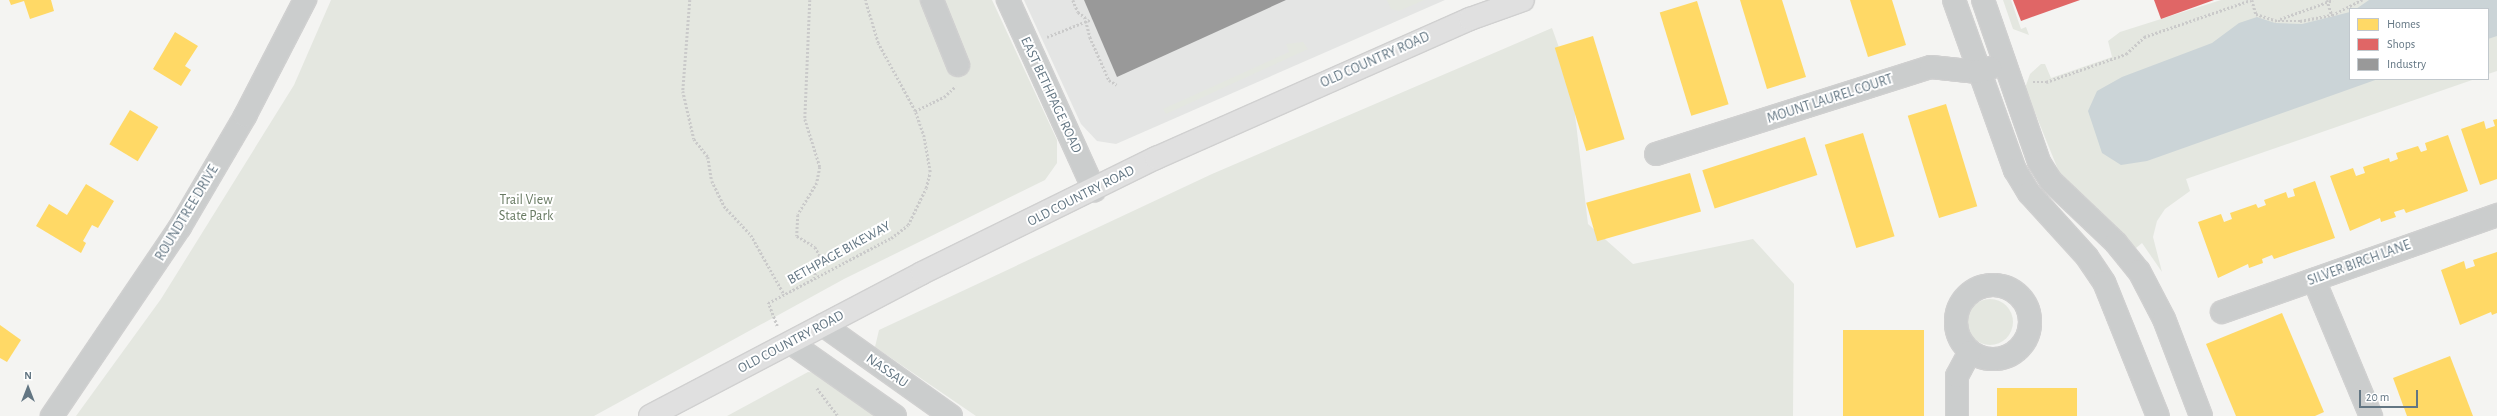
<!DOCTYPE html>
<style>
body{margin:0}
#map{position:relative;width:2497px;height:416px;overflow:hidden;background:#f4f4f2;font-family:"Alegreya Sans",sans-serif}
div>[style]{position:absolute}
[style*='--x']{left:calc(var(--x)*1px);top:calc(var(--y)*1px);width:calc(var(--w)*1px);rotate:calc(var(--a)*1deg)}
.built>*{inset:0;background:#e4e5e4}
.green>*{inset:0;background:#e4e7e0}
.round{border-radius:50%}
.water>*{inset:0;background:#cbd4d7}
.homes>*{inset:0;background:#ffd966;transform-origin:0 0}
.shops>*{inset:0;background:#e06666}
.industry>*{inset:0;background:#999}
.path>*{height:2.5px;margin-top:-1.25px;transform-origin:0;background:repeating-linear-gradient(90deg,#cacaca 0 2px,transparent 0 4px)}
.roads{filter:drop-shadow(1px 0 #d0d0d0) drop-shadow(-1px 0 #d0d0d0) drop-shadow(0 1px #d0d0d0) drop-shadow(0 -1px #d0d0d0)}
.minor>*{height:22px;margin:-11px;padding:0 11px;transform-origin:11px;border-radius:11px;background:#cbcdcd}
.minor>.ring{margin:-11px;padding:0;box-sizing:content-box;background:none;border:22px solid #cbcdcd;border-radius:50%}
.major>*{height:22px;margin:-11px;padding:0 11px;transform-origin:11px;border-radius:11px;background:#e0e0e0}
span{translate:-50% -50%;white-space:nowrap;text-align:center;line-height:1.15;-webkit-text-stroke:4px #fff;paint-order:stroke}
.street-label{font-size:14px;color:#637683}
.park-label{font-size:14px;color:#687a62}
.legend{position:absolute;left:2349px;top:8px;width:140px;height:72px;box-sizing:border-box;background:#fff;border:1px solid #c1c8cd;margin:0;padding:5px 7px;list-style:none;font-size:12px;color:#637683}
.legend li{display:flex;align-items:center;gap:8px;height:20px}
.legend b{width:20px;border:1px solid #c1c8cd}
.north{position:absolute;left:8px;top:368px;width:40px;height:40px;-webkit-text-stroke:3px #fff;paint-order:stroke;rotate:0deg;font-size:11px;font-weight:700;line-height:16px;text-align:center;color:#637683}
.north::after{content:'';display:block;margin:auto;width:14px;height:18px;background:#637683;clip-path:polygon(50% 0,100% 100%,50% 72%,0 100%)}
.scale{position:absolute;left:2359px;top:390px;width:59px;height:18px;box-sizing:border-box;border:2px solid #637683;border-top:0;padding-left:5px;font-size:12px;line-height:14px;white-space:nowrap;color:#637683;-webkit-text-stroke:3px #fff;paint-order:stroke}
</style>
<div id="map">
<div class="built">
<div style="clip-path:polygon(1024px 0,1445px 0,1116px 144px,1097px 141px,1081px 124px)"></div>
</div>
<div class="green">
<div style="clip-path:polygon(331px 0,992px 0,1057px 140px,1057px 163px,1045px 180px,844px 279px,594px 416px,76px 416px,161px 299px,294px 85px)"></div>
<div style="clip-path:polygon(1387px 0,1424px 0,1399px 11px,1391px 9px)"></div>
<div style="clip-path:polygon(2003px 0,2011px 0,2021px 29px,2026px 27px,2029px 35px,2013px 29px)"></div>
<div style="clip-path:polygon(2221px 0,2497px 0,2497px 71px,2488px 74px,2488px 9px,2350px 9px,2350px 79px,2475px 79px,2186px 179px,2190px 191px,2165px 209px,2157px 221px,2153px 237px,2162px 272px,2142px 243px,2136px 248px,2059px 172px,2025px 88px,2030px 74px,2041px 64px,2045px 64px,2051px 78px,2112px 57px,2108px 41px,2120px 32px)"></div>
<div style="clip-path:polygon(1552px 28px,1571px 81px,1588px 224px,1633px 264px,1753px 239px,1794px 284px,1793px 416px,976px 416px,875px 347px,879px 330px,1212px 174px)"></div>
<div style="clip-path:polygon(1303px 42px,1308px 49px,1166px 114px,1163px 109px,1289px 52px,1286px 44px)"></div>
<div class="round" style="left:1967px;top:299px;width:46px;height:46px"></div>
<div style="clip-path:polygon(808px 372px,818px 373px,875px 416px,727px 416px)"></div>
</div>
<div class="water">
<div style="clip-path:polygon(2369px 0,2497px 0,2497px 36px,2488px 39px,2488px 9px,2356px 9px)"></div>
<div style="clip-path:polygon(2350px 12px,2350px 79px,2378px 79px,2147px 161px,2121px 165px,2102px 153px,2088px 111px,2097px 91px,2122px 77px,2212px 43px,2239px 23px,2257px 17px,2275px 23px,2302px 24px)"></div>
</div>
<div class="homes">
<div style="clip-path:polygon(9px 0,51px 0,54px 11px,30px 19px,24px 1px,11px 5px)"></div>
<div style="clip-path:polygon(1740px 0,1782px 0,1806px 77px,1767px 89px)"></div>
<div style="clip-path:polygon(1850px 0,1892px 0,1906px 45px,1868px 57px)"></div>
<div style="left:1697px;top:1px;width:108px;height:39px;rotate:73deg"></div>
<div style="clip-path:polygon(175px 32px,198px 46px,185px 66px,191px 70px,181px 86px,153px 69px)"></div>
<div style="left:1593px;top:36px;width:108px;height:40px;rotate:73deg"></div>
<div style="left:1946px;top:104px;width:107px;height:40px;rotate:73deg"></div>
<div style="left:130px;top:110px;width:33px;height:40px;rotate:31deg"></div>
<div style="clip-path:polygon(2497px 119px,2497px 179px,2480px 185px,2461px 129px,2484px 121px,2486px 129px,2495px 126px,2493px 120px)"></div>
<div style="left:1863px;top:133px;width:108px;height:40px;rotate:73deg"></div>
<div style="clip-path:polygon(2448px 135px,2468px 191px,2406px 213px,2404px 209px,2394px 212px,2396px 217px,2381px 222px,2380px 218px,2350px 231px,2330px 176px,2353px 168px,2356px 176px,2365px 173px,2363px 167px,2389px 158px,2390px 162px,2398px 159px,2396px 153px,2418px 146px,2421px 152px,2427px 150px,2425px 143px)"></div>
<div style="left:1805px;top:137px;width:40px;height:108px;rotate:72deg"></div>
<div style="left:1690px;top:173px;width:40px;height:108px;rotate:74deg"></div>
<div style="clip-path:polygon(2315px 181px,2335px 238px,2274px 259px,2272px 255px,2262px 259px,2263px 263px,2249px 268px,2248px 264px,2218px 278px,2198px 222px,2221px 214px,2224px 222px,2232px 219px,2230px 213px,2256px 204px,2258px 208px,2266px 205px,2264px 200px,2286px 192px,2288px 198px,2295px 196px,2293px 189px)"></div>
<div style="clip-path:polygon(86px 184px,114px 201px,98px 228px,92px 225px,83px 241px,86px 243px,81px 253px,36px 226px,49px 204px,67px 215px)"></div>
<div style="clip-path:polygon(2497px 252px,2497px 313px,2492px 315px,2491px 312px,2460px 325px,2441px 270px,2464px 261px,2466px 269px,2475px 266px,2473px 260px)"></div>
<div style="clip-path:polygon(2282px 313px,2324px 412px,2315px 416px,2236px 416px,2206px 344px)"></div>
<div style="clip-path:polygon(0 325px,21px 340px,7px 362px,0 358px)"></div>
<div style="left:1843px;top:330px;width:81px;height:86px"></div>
<div style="clip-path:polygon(2450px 356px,2473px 416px,2407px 416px,2393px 378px)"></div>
<div style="left:2077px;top:388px;width:28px;height:80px;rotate:90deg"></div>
</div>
<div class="shops">
<div style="clip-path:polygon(2013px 0,2080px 0,2021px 21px)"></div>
<div style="clip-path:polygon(2154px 0,2214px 0,2161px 19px)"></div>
</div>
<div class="industry">
<div style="clip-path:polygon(1084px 0,1286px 0,1117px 77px)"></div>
</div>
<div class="path">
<div style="--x:690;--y:0;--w:91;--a:94.4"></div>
<div style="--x:683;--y:91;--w:49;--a:77.1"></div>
<div style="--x:694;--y:139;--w:23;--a:52"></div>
<div style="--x:708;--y:157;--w:24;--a:81"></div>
<div style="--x:712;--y:181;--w:28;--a:64"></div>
<div style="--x:724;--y:206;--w:40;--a:47"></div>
<div style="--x:751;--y:235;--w:68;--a:60.8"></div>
<div style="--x:810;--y:0;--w:119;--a:92.4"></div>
<div style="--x:805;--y:119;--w:50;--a:72.6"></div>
<div style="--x:820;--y:167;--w:16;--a:101"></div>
<div style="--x:817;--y:183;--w:37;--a:121"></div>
<div style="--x:798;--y:215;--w:21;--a:93"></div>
<div style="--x:797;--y:236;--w:21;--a:31"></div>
<div style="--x:815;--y:247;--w:13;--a:61"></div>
<div style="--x:821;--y:258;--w:21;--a:109"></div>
<div style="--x:1073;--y:0;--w:13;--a:67"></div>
<div style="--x:1078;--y:12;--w:9;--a:36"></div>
<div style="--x:1085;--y:17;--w:21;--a:76"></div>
<div style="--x:1090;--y:37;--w:47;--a:66.2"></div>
<div style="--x:1109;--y:80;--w:9;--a:32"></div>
<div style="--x:2252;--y:0;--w:15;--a:74"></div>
<div style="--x:2256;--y:14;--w:23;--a:18"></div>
<div style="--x:2278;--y:21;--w:22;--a:0"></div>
<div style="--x:2300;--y:21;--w:33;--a:-11"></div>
<div style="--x:2332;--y:15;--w:34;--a:-27"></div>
<div style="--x:2327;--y:0;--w:16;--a:72"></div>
<div style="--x:2280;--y:19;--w:56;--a:-19.7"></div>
<div style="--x:1047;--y:37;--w:48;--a:-21.8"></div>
<div style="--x:2033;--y:82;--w:13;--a:0"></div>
<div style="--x:2046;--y:82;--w:85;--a:-19.3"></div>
<div style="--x:2126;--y:54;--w:25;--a:-43"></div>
<div style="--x:2144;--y:37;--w:113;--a:-19.1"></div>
<div style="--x:915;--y:111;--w:32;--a:-26"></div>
<div style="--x:944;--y:97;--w:16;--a:-43"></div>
<div style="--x:777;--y:326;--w:25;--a:-111"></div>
<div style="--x:768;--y:303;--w:139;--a:-27.9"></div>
<div style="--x:891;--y:238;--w:21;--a:-37"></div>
<div style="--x:908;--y:225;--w:41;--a:-64.1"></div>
<div style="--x:926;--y:188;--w:16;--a:-76"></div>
<div style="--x:930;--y:172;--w:36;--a:-100"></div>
<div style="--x:924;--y:137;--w:28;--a:-109"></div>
<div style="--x:915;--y:111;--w:77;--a:-118.6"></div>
<div style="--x:878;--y:43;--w:45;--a:-106.8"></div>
<div style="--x:817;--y:388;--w:35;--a:53"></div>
</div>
<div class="roads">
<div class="minor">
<div style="--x:932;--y:0;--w:70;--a:68.2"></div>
<div style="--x:1008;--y:0;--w:209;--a:65.6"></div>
<div style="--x:1954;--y:0;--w:181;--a:70.3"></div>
<div style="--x:2015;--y:170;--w:27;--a:59"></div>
<div style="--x:2029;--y:193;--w:86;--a:47.8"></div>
<div style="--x:2087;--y:257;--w:30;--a:56"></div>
<div style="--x:2104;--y:282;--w:144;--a:68.1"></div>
<div style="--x:1983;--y:0;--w:171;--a:70.9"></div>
<div style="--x:2039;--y:162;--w:22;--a:58"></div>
<div style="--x:2051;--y:181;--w:90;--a:43.6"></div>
<div style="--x:2116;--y:243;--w:36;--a:51"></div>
<div style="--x:2139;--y:271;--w:54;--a:62.5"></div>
<div style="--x:2164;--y:319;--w:104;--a:69.1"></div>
<div style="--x:1656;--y:154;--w:288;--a:-17.6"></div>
<div style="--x:1931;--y:67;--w:47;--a:6.1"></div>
<div style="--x:1978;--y:72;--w:13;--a:-18"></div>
<div style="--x:2314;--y:280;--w:147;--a:67.3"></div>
<div class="ring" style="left:1956px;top:285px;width:52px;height:52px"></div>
<div style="--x:2222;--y:312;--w:292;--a:-19.4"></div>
<div style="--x:823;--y:325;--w:157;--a:35.4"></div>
<div style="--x:791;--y:343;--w:127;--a:35.1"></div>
<div style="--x:52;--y:416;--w:228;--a:-55.9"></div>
<div style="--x:180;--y:227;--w:129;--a:-59.6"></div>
<div style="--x:245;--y:116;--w:131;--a:-62.7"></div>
<div style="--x:1957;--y:416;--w:40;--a:-90"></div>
<div style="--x:1957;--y:376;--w:27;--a:-62"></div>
</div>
<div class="major">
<div style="--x:650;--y:416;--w:307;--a:-27.7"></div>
<div style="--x:922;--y:273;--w:261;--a:-26.2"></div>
<div style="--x:1156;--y:158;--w:343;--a:-23.9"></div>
<div style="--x:1470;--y:19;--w:56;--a:-19.7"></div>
</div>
</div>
<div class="street-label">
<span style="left:1375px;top:60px;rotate:-24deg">OLD COUNTRY ROAD</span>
<span style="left:1051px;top:95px;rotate:65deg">EAST BETHPAGE ROAD</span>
<span style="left:1830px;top:99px;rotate:-18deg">MOUNT LAUREL COURT</span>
<span style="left:1081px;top:196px;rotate:-27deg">OLD COUNTRY ROAD</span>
<span style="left:187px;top:213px;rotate:-59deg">ROUNDTREE DRIVE</span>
<span style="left:839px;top:253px;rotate:-29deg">BETHPAGE BIKEWAY</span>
<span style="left:2359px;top:263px;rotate:-20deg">SILVER BIRCH LANE</span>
<span style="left:791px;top:342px;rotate:-28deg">OLD COUNTRY ROAD</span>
<span style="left:887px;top:371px;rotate:35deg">NASSAU</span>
</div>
<div class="park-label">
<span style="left:526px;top:208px">Trail View<br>State Park</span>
</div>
<ul class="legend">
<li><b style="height:11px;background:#ffd966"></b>Homes</li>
<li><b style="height:11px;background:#e06666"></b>Shops</li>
<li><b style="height:11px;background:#999"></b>Industry</li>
</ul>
<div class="north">N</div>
<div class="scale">20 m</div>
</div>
